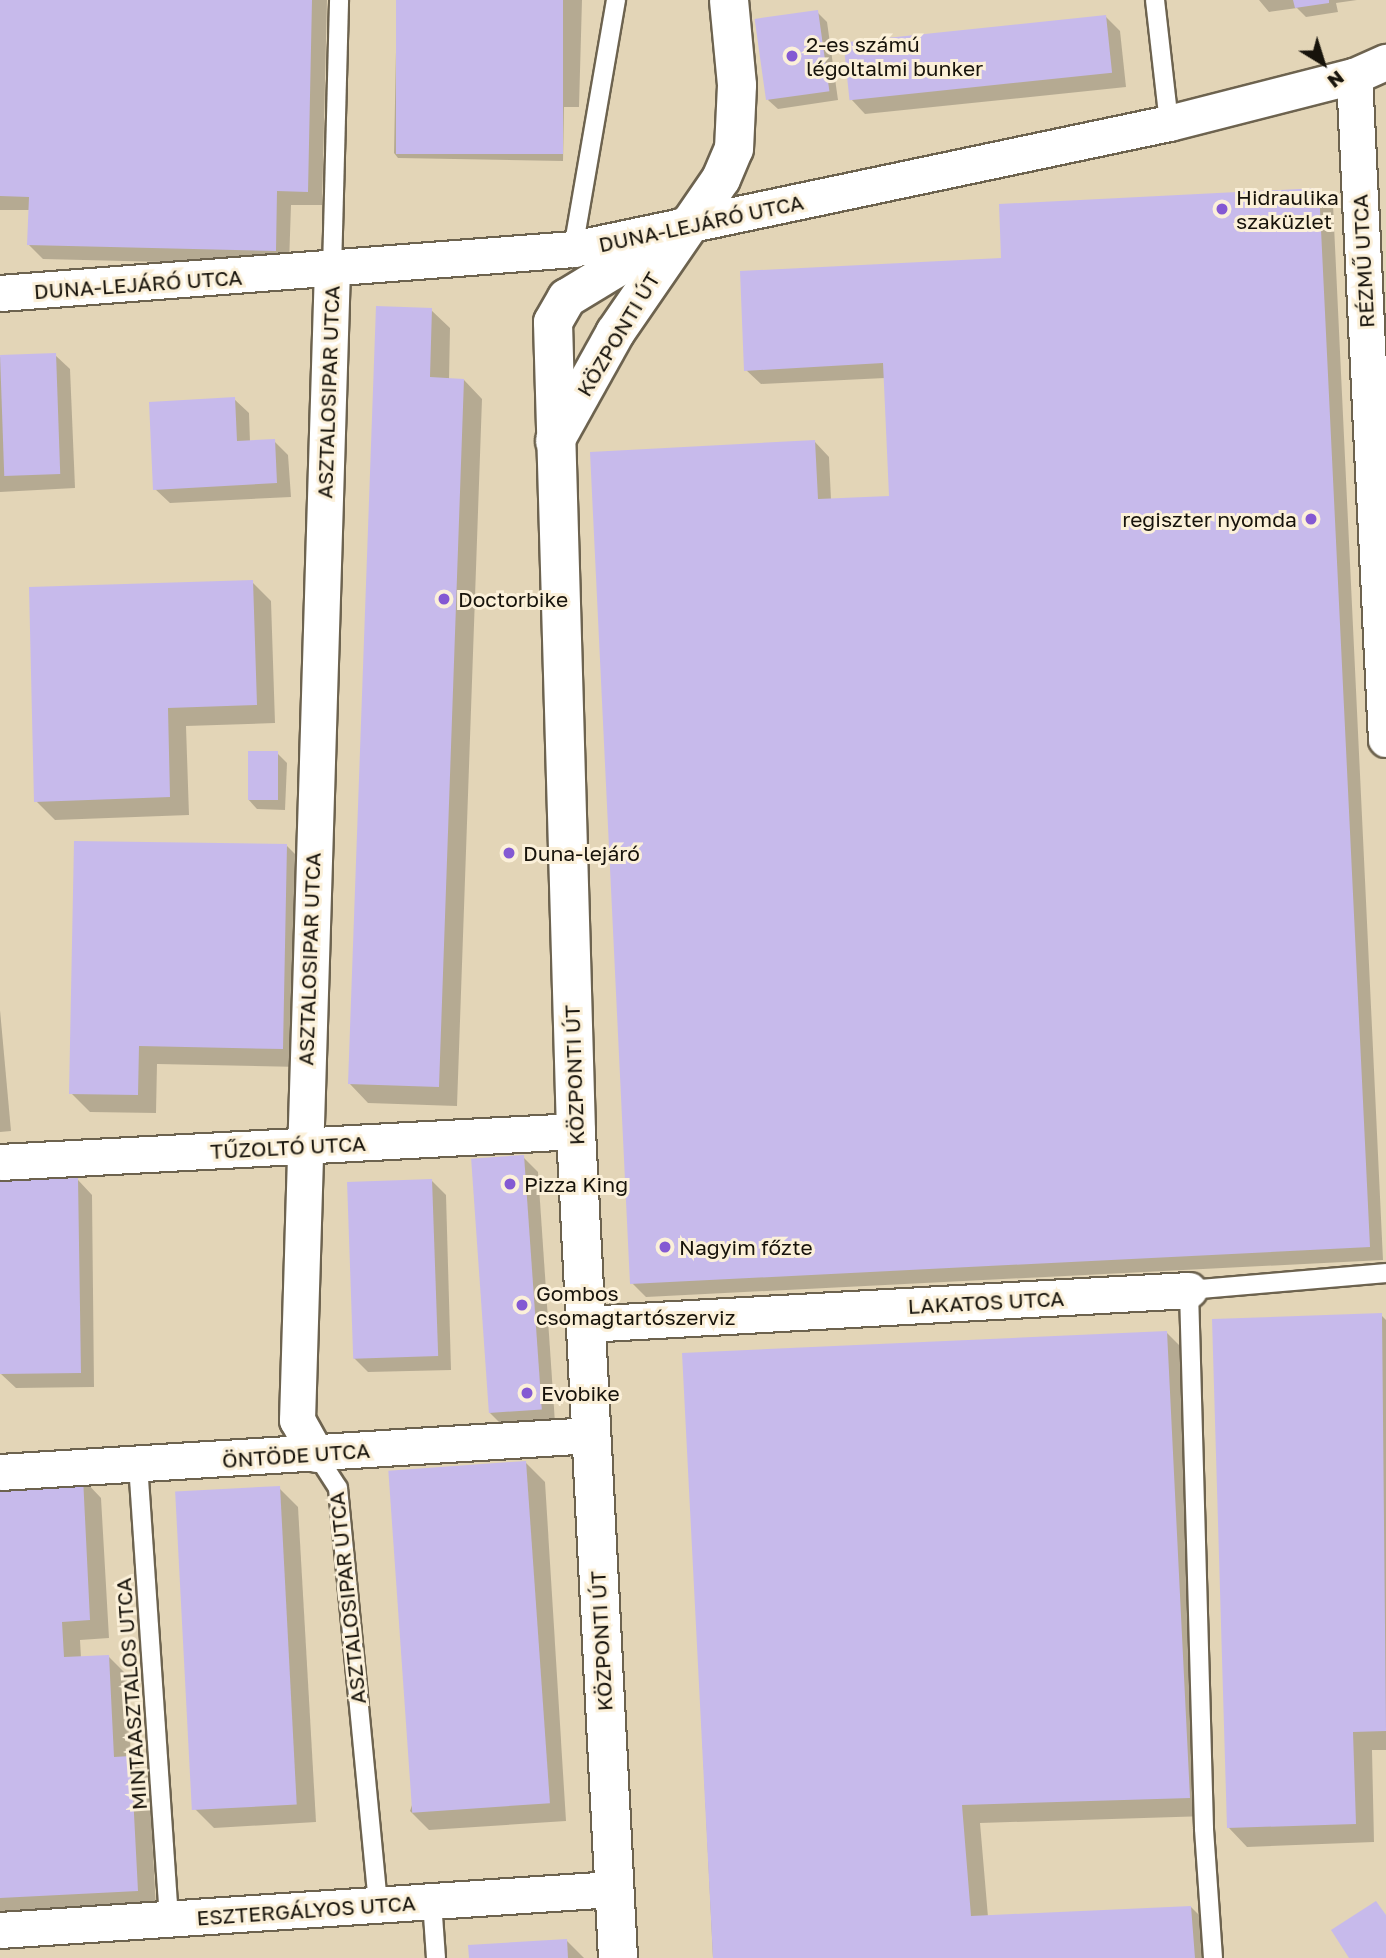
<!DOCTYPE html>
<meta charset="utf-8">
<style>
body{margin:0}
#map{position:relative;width:1386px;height:1958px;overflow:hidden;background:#ede2cc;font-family:"Golos Text",sans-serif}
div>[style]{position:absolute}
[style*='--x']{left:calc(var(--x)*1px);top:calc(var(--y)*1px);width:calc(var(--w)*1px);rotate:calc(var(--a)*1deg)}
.built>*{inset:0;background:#e3d5b7;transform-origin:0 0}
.shadow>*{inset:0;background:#0003}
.building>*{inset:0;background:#c7baeb;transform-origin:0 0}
.roads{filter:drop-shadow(2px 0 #6d634f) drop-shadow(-2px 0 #6d634f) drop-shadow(0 2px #6d634f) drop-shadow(0 -2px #6d634f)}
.service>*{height:18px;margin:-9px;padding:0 9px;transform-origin:9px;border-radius:9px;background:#fff}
.minor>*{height:35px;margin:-17.5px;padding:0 17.5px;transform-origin:17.5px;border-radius:17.5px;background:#fff}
.tertiary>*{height:38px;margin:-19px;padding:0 19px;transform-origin:19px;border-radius:19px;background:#fff}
.dots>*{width:19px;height:19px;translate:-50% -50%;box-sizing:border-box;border:4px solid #fbf0d9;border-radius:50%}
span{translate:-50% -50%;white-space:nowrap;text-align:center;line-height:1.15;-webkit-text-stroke:6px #fbf0d9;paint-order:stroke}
.poi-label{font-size:21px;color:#17130b}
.left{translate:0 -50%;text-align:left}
.right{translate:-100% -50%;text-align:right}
.street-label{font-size:21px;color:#17130b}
.north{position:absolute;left:1288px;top:28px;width:70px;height:70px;-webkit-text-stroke:5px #fbf0d9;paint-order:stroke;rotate:142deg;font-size:19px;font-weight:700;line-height:28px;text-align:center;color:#17130b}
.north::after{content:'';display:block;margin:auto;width:24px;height:32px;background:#17130b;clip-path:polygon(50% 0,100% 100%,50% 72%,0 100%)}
</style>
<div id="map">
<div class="built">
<div style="left:0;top:0;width:1386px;height:1958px"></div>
</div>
<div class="shadow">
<div style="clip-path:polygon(0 0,327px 0,322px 205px,291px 205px,289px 265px,43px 259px,29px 245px,30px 210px,0 210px)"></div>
<div style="clip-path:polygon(397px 0,582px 0,579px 107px,564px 107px,563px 161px,398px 158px,394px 153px)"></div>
<div style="clip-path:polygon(1259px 0,1357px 0,1336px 3px,1338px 12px,1306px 17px,1297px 8px,1269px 12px)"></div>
<div style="clip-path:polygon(817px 12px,827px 22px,838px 100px,778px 109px,768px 100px)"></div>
<div style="clip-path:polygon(1106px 17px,1120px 31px,1126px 87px,865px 114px,851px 99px)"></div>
<div style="clip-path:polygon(1319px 190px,1333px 204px,1383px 1260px,646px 1297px,632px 1283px,815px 442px,829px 457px,831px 500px,891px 497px,885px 378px,761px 384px,746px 370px,1003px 260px)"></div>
<div style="clip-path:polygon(431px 310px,450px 328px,449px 380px,464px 380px,482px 399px,457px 1106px,368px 1103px,350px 1084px)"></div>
<div style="clip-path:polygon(55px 355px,70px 369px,75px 488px,0 492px,0 357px)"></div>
<div style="clip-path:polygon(234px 399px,249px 413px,250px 442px,274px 441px,288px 455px,291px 497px,170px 503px,155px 489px)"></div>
<div style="clip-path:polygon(252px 582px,271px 601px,275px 723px,186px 726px,189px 815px,55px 820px,36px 801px)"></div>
<div style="clip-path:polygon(277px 753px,287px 763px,285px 810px,257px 809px,248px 799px)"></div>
<div style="clip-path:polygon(287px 846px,306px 865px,301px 1067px,157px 1064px,156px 1113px,90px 1112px,71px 1093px)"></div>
<div style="clip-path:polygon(0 1010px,11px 1131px,0 1132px)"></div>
<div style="clip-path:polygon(523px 1157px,538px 1172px,555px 1423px,504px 1427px,489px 1412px)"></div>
<div style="clip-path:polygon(46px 1170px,56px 1180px,78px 1180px,92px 1195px,94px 1387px,16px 1388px,1px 1374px,0 1278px)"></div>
<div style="clip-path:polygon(431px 1180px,446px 1195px,451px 1370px,368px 1372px,354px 1358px)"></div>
<div style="clip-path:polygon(1381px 1315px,1386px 1320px,1386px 1750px,1372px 1750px,1374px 1842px,1247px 1847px,1229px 1828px)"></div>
<div style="clip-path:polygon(1166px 1332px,1185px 1351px,1208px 1816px,980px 1823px,988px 1917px,1191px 1907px,1210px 1926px,1212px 1958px,713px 1958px,684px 1355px)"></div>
<div style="clip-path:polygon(526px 1463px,545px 1482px,566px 1821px,429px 1830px,410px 1811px)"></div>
<div style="clip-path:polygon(83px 1479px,101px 1498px,109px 1638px,80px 1640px,81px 1658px,108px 1656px,127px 1675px,131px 1759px,149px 1777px,156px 1909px,0 1918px,0 1483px)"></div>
<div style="clip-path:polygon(279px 1488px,298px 1507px,316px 1822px,214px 1828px,195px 1809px)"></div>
<div style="clip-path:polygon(567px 1941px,584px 1958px,471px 1958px)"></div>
</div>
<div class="building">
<div style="clip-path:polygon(0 0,312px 0,308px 192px,277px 191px,276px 251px,27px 245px,29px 197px,0 196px)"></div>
<div style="left:396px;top:0;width:167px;height:154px"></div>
<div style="clip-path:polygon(1293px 0,1329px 0,1329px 3px,1295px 8px)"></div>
<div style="left:818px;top:10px;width:82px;height:64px;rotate:82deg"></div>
<div style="left:1106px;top:15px;width:58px;height:264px;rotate:84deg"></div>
<div style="clip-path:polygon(1319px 188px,1370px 1247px,630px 1284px,590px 452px,815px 440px,818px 499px,889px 496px,883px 363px,744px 371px,740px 271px,1001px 258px,999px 204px)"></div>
<div style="clip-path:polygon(376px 306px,432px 308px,430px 377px,464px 379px,439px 1087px,348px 1084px)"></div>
<div style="left:56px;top:353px;width:121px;height:56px;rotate:88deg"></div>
<div style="clip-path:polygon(235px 397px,237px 441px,275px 439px,277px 483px,153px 490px,149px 402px)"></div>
<div style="clip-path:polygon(253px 580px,257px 705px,168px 708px,170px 797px,34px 802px,29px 587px)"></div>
<div style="left:248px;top:751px;width:30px;height:49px"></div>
<div style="clip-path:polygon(74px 841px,287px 844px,283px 1049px,139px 1046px,138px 1095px,69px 1094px)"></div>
<div style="left:524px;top:1155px;width:255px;height:53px;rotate:86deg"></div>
<div style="clip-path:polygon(46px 1168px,47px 1179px,78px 1178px,81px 1373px,0 1374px,0 1169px)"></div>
<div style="left:432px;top:1179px;width:177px;height:85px;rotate:88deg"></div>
<div style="clip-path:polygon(1382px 1313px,1386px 1731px,1353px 1732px,1356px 1824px,1227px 1828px,1212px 1319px)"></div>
<div style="clip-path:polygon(1167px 1331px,1190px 1798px,962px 1805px,971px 1916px,1191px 1906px,1195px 1958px,713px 1958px,682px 1353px)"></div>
<div style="left:526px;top:1461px;width:343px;height:138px;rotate:86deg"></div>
<div style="clip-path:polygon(83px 1477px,90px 1620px,62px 1622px,64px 1657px,109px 1655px,114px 1757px,131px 1756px,138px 1891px,0 1898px,0 1482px)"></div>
<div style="left:280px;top:1486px;width:319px;height:105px;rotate:87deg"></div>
<div style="clip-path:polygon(1376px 1901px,1386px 1915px,1386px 1958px,1349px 1958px,1331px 1930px)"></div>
<div style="clip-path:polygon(567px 1939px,568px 1958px,469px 1958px,468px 1945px)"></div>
</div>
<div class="roads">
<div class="service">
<div style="--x:1155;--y:0;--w:124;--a:83.5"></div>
<div style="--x:573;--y:249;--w:253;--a:-80.2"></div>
<div style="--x:332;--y:270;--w:270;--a:-88.5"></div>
<div style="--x:316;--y:1454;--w:40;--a:57.1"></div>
<div style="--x:338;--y:1488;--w:419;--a:84.5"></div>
<div style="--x:138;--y:1464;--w:457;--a:86.1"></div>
<div style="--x:432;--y:1901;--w:57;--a:86"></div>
<div style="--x:1213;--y:1958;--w:130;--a:-94"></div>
<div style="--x:1204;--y:1828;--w:538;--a:-91.6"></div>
<div style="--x:1189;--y:1290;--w:198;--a:-4.9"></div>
</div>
<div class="minor">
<div style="--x:1354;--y:76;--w:664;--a:87.24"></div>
<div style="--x:0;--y:293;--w:575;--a:-4.39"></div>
<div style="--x:573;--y:249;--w:609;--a:-11.94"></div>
<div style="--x:1169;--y:123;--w:191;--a:-14.3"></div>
<div style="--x:1354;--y:76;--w:35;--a:-24"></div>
<div style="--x:0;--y:1162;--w:577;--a:-3.08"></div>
<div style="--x:585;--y:1324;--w:605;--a:-3.22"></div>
<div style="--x:316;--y:1454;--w:39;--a:-119"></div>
<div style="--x:297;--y:1420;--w:1151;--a:-88.26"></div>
<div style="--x:0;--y:1472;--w:592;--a:-3.58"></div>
<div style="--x:0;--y:1930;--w:614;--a:-3.83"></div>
</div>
<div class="tertiary">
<div style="--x:555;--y:441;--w:124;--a:-60.9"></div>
<div style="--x:615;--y:333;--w:187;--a:-55.5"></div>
<div style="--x:721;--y:179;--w:33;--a:-67"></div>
<div style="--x:734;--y:149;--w:64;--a:-87.3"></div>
<div style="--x:737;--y:85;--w:85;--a:-95.4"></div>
<div style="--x:618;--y:1958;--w:828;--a:-92.91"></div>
<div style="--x:576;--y:1131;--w:809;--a:-91.63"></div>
<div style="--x:553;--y:322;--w:28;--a:-60"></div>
<div style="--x:567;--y:298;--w:137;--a:-31.3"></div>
</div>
</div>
<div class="dots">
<div style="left:792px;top:56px;background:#8459d3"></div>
<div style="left:1222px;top:209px;background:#8459d3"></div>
<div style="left:1311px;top:519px;background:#8459d3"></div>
<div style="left:444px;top:599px;background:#8459d3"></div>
<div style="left:509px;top:853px;background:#8459d3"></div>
<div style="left:510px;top:1184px;background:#8459d3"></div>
<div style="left:665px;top:1247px;background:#8459d3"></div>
<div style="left:522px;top:1305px;background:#8459d3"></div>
<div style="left:527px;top:1393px;background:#8459d3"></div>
</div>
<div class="poi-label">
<span class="left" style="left:806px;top:56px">2-es számú<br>légoltalmi bunker</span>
<span class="left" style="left:1236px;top:209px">Hidraulika<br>szaküzlet</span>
<span class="right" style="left:1297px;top:519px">regiszter nyomda</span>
<span class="left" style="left:458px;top:599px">Doctorbike</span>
<span class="left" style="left:523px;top:853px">Duna-lejáró</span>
<span class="left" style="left:524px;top:1184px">Pizza King</span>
<span class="left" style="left:679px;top:1247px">Nagyim főzte</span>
<span class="left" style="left:536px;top:1305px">Gombos<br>csomagtartószerviz</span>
<span class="left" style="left:541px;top:1393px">Evobike</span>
</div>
<div class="street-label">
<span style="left:701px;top:223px;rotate:-12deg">DUNA-LEJÁRÓ UTCA</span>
<span style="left:1363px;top:261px;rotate:-93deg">RÉZMŰ UTCA</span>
<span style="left:138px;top:284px;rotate:-4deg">DUNA-LEJÁRÓ UTCA</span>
<span style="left:618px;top:334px;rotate:-59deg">KÖZPONTI ÚT</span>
<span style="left:328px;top:392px;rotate:-88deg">ASZTALOSIPAR UTCA</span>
<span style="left:309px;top:959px;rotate:-88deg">ASZTALOSIPAR UTCA</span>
<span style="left:574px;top:1075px;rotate:-92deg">KÖZPONTI ÚT</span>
<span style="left:288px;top:1147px;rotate:-3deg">TŰZOLTÓ UTCA</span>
<span style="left:986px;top:1302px;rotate:-3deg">LAKATOS UTCA</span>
<span style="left:296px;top:1455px;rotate:-4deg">ÖNTÖDE UTCA</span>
<span style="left:347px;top:1598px;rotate:-96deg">ASZTALOSIPAR UTCA</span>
<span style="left:601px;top:1641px;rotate:-93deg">KÖZPONTI ÚT</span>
<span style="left:131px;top:1694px;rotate:-94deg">MINTAASZTALOS UTCA</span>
<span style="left:306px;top:1910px;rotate:-4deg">ESZTERGÁLYOS UTCA</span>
</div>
<div class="north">N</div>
</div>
